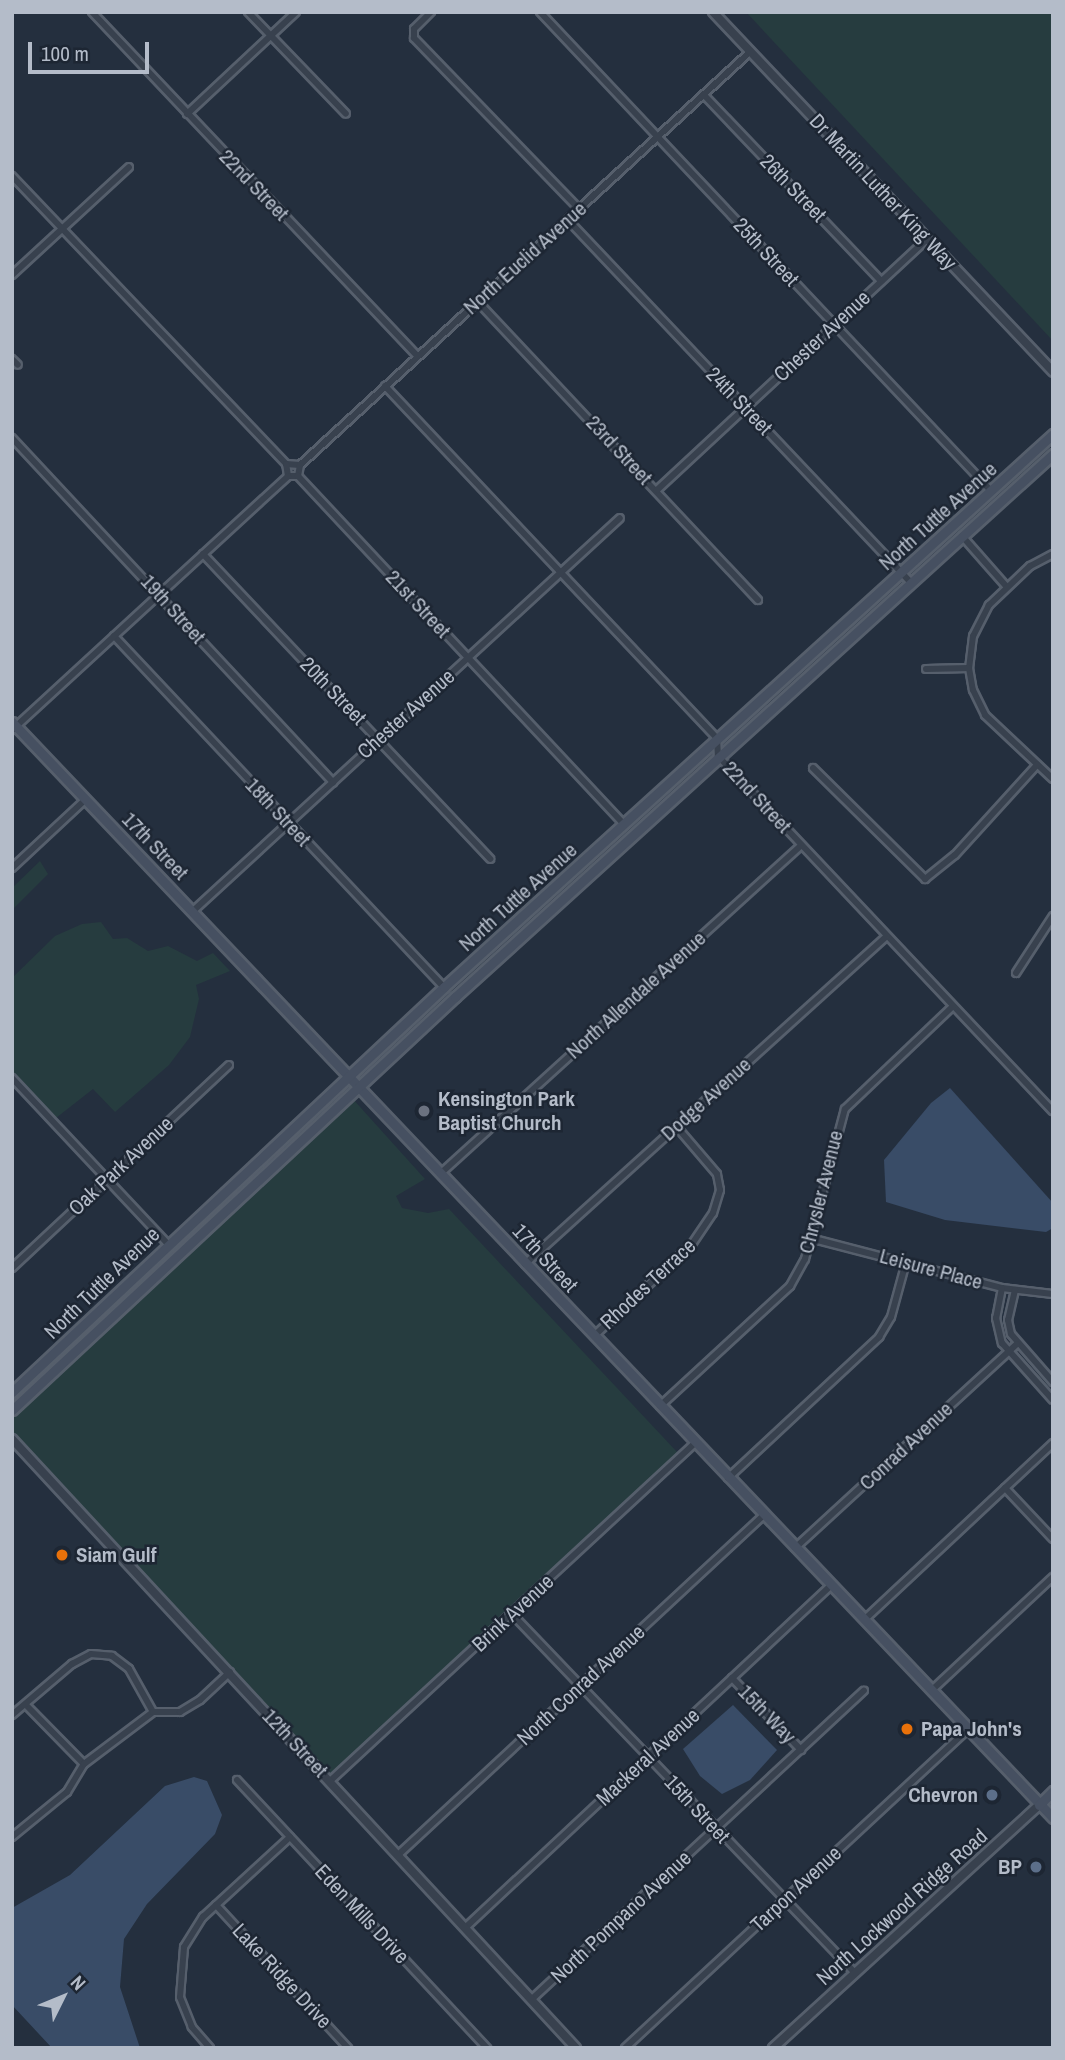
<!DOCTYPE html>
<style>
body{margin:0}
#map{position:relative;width:1065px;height:2060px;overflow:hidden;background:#242f3e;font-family:"Archivo Narrow",sans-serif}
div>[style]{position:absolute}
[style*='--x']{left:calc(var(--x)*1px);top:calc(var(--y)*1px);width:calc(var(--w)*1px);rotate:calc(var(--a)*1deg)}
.green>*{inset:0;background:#263c3f}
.water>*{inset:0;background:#394c67}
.roads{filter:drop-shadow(2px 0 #565f6c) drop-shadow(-2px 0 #565f6c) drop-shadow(0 2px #565f6c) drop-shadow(0 -2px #565f6c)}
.minor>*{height:6px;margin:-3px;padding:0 3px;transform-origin:3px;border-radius:3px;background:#38414e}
.tertiary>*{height:8px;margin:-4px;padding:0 4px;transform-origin:4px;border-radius:4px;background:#38414e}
.secondary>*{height:9px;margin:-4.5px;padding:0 4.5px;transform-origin:4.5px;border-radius:4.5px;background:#465061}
.dots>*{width:19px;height:19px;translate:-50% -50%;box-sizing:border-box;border:4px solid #1d2633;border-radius:50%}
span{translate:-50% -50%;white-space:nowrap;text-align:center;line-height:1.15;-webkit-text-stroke:5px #1d2633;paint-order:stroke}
.street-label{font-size:21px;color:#b4bcc9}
.poi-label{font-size:21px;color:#b4bcc9;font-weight:700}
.left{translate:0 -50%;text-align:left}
.right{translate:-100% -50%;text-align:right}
.frame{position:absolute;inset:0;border:14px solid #b4bcc9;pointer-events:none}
.north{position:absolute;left:28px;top:1962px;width:70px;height:70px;-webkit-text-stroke:5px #1d2633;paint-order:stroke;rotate:47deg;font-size:19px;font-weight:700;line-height:28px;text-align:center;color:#b4bcc9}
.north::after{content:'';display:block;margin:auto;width:24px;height:32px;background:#b4bcc9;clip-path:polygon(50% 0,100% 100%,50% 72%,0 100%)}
.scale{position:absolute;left:28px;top:42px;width:121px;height:32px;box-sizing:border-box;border:4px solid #b4bcc9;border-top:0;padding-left:9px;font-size:21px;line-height:24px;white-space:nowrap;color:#b4bcc9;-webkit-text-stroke:5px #1d2633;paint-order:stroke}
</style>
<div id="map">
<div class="green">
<div style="clip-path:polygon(746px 12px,1053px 12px,1053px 341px)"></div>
<div style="clip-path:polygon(40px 861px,48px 874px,12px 910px,12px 888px)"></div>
<div style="clip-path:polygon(101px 922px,113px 939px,127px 938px,148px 951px,168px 946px,197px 961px,213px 953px,230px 971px,196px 985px,199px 999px,190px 1037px,169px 1065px,115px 1112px,93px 1089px,56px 1118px,12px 1071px,12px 978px,55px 936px,82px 924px)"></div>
<div style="clip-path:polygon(352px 1098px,425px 1179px,396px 1196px,402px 1208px,428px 1213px,449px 1209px,678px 1453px,331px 1775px,12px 1433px,12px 1416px)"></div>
</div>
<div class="water">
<div style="clip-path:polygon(950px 1088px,1053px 1203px,1053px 1228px,1046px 1232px,945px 1220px,886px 1202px,884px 1160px,931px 1103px)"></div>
<div style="clip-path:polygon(733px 1705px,777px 1750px,750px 1780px,722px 1794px,700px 1776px,683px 1749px)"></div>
<div style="clip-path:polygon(194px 1777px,207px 1781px,222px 1815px,215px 1834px,147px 1904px,124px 1939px,120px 1987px,140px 2048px,52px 2048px,12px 2005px,12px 1908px,70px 1875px,165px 1786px)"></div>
</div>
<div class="roads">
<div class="minor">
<div style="--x:92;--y:12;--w:473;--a:46.6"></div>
<div style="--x:248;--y:12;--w:141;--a:46.1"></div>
<div style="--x:431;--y:12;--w:24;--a:135"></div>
<div style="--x:414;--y:29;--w:9;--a:90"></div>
<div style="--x:414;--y:38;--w:238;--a:46"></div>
<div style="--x:540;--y:12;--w:658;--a:46.72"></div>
<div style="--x:704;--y:95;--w:257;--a:46.4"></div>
<div style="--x:187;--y:114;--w:149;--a:-43.1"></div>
<div style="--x:12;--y:176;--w:398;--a:46.4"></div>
<div style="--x:568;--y:220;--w:498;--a:46.6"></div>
<div style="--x:12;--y:275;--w:159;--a:-42.7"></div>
<div style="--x:478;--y:302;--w:409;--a:46.8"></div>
<div style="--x:12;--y:359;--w:8;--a:45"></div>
<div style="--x:385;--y:386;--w:484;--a:46.7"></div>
<div style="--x:717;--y:738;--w:18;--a:87"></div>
<div style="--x:718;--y:756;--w:488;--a:46.7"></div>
<div style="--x:12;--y:438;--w:471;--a:47"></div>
<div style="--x:286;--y:464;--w:14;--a:4"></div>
<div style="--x:300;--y:465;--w:11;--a:100"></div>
<div style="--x:298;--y:476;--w:10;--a:180"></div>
<div style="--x:288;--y:476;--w:12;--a:-99"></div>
<div style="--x:300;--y:465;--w:611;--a:-42.55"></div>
<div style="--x:298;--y:476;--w:477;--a:46.9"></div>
<div style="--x:657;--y:490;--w:369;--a:-42.9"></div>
<div style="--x:962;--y:536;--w:67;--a:48.7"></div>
<div style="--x:203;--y:554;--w:419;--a:46.7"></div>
<div style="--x:1053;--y:554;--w:26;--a:152"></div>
<div style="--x:1030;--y:566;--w:57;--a:136.4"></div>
<div style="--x:989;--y:605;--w:35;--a:117"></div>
<div style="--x:973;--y:636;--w:32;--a:97"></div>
<div style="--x:969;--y:668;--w:22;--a:80"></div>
<div style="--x:973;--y:690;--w:28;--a:64"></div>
<div style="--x:985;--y:715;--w:93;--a:43.3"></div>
<div style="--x:114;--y:636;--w:482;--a:46.8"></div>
<div style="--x:926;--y:669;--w:43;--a:-1.3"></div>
<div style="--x:12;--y:730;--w:375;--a:-42.6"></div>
<div style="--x:813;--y:768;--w:158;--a:44.7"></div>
<div style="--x:925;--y:879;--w:38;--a:-39"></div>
<div style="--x:955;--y:855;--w:122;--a:-47.7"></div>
<div style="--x:12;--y:868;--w:101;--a:-43"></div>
<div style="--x:193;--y:911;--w:580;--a:-42.63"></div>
<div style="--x:1016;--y:973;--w:68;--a:-57"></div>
<div style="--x:12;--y:1078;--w:228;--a:46.8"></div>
<div style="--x:440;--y:1174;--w:488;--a:-42.3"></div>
<div style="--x:810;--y:1238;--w:198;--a:14.6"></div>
<div style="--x:1002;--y:1288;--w:51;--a:6.7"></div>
<div style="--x:525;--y:1264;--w:488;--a:-42.2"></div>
<div style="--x:12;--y:1268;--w:297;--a:-43.1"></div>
<div style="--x:1002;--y:1288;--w:31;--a:101"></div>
<div style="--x:996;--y:1318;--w:26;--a:77"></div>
<div style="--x:1002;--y:1343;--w:76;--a:48.2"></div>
<div style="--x:1015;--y:1290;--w:31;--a:103"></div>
<div style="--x:1008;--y:1320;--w:14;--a:78"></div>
<div style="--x:1011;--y:1334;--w:64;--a:48.8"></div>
<div style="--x:594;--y:1336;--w:134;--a:-43.2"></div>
<div style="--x:692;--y:1244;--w:37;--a:-56"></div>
<div style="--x:713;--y:1213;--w:24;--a:-73"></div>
<div style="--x:720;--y:1190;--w:16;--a:-101"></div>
<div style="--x:717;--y:1174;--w:63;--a:-130.5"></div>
<div style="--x:660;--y:1406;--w:177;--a:-42.7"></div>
<div style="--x:790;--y:1286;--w:31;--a:-61"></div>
<div style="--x:805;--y:1259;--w:155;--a:-75.1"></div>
<div style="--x:845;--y:1109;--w:149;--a:-43.6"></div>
<div style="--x:728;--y:1478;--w:207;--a:-43"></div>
<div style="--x:879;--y:1337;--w:23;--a:-59"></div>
<div style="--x:891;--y:1317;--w:57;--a:-74.7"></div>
<div style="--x:1005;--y:1488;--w:70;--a:46.7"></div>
<div style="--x:795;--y:1548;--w:301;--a:-42.6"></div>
<div style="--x:512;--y:1614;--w:495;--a:46.3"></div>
<div style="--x:864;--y:1620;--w:259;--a:-43.1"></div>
<div style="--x:732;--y:1678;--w:100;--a:46.2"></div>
<div style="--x:931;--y:1691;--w:167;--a:-43.1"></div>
<div style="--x:27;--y:1706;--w:81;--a:45.5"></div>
<div style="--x:12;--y:1715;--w:79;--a:-40.4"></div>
<div style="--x:72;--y:1664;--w:21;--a:-28"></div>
<div style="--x:91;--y:1654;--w:21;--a:5"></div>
<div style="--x:112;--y:1656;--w:21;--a:37"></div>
<div style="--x:129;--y:1669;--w:49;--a:60.8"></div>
<div style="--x:237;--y:1780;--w:367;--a:47"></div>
<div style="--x:330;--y:1781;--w:497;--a:-42.8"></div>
<div style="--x:12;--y:1837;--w:71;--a:-39.3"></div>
<div style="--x:67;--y:1792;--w:33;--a:-59"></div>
<div style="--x:84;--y:1764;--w:86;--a:-37"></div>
<div style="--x:153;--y:1712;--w:27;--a:0"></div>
<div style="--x:180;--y:1712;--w:23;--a:-31"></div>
<div style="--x:200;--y:1700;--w:41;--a:-43"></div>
<div style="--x:398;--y:1855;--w:500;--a:-42.9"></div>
<div style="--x:216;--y:1905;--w:195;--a:47.3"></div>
<div style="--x:466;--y:1927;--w:499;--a:-43.1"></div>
<div style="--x:532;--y:1999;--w:453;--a:-42.9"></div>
<div style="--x:210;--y:2048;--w:28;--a:-131"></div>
<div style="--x:192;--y:2027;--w:32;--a:-112"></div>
<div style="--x:180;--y:1997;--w:50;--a:-85.4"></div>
<div style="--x:184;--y:1947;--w:36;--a:-58"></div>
<div style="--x:203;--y:1917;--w:118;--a:-42.6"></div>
<div style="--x:625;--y:2048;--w:467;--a:-42.9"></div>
</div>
<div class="tertiary">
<div style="--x:713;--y:12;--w:495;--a:46.6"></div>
<div style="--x:12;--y:1439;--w:830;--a:47.2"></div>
<div style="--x:773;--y:2048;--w:360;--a:-42.4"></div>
</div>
<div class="secondary">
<div style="--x:12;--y:722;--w:1512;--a:46.47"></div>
<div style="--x:12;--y:1392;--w:592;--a:-43.15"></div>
<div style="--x:444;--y:987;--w:823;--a:-42.24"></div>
<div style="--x:12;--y:1410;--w:606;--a:-42.99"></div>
<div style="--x:455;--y:997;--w:808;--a:-42.24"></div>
<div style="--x:1039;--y:1805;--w:20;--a:-45"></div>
</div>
</div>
<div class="dots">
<div style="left:424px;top:1111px;background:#6b7280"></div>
<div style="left:62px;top:1555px;background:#e8710a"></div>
<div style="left:907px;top:1729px;background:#e8710a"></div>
<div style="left:992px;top:1795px;background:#5c6f8a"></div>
<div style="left:1036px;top:1867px;background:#5c6f8a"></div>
</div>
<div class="street-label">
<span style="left:254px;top:185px;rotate:46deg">22nd Street</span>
<span style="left:793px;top:188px;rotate:46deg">26th Street</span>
<span style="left:883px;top:192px;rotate:47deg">Dr Martin Luther King Way</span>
<span style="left:766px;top:252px;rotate:47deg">25th Street</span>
<span style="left:525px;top:258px;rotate:-42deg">North Euclid Avenue</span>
<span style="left:822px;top:336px;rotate:-43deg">Chester Avenue</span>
<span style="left:739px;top:401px;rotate:46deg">24th Street</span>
<span style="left:619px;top:450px;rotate:47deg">23rd Street</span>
<span style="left:938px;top:516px;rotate:-42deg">North Tuttle Avenue</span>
<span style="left:418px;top:604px;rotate:47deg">21st Street</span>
<span style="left:173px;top:609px;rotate:48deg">19th Street</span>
<span style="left:333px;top:691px;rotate:46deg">20th Street</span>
<span style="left:406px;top:714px;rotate:-42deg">Chester Avenue</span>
<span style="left:757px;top:797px;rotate:47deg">22nd Street</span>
<span style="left:278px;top:812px;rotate:47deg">18th Street</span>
<span style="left:155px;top:846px;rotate:46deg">17th Street</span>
<span style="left:518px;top:897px;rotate:-42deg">North Tuttle Avenue</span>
<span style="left:636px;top:995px;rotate:-42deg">North Allendale Avenue</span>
<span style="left:706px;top:1099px;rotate:-42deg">Dodge Avenue</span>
<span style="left:121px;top:1166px;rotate:-43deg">Oak Park Avenue</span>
<span style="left:821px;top:1192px;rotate:-76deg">Chrysler Avenue</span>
<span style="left:545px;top:1258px;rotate:47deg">17th Street</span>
<span style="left:931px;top:1269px;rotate:15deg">Leisure Place</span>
<span style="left:102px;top:1283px;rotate:-44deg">North Tuttle Avenue</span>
<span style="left:648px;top:1284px;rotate:-43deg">Rhodes Terrace</span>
<span style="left:906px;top:1446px;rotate:-43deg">Conrad Avenue</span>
<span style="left:513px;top:1613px;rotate:-43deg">Brink Avenue</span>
<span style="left:581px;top:1685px;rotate:-43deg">North Conrad Avenue</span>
<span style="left:767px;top:1714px;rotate:46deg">15th Way</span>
<span style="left:295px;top:1743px;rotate:47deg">12th Street</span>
<span style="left:648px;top:1757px;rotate:-43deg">Mackeral Avenue</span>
<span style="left:697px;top:1809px;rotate:47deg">15th Street</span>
<span style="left:796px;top:1889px;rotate:-43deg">Tarpon Avenue</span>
<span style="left:902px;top:1907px;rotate:-42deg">North Lockwood Ridge Road</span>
<span style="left:362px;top:1914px;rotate:47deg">Eden Mills Drive</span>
<span style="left:621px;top:1917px;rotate:-43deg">North Pompano Avenue</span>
<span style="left:282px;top:1976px;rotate:47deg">Lake Ridge Drive</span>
</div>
<div class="poi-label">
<span class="left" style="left:438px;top:1111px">Kensington Park<br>Baptist Church</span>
<span class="left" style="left:76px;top:1555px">Siam Gulf</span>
<span class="left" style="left:921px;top:1729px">Papa John's</span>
<span class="right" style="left:978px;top:1795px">Chevron</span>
<span class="right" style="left:1022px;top:1867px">BP</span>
</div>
<div class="frame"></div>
<div class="north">N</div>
<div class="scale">100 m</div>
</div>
